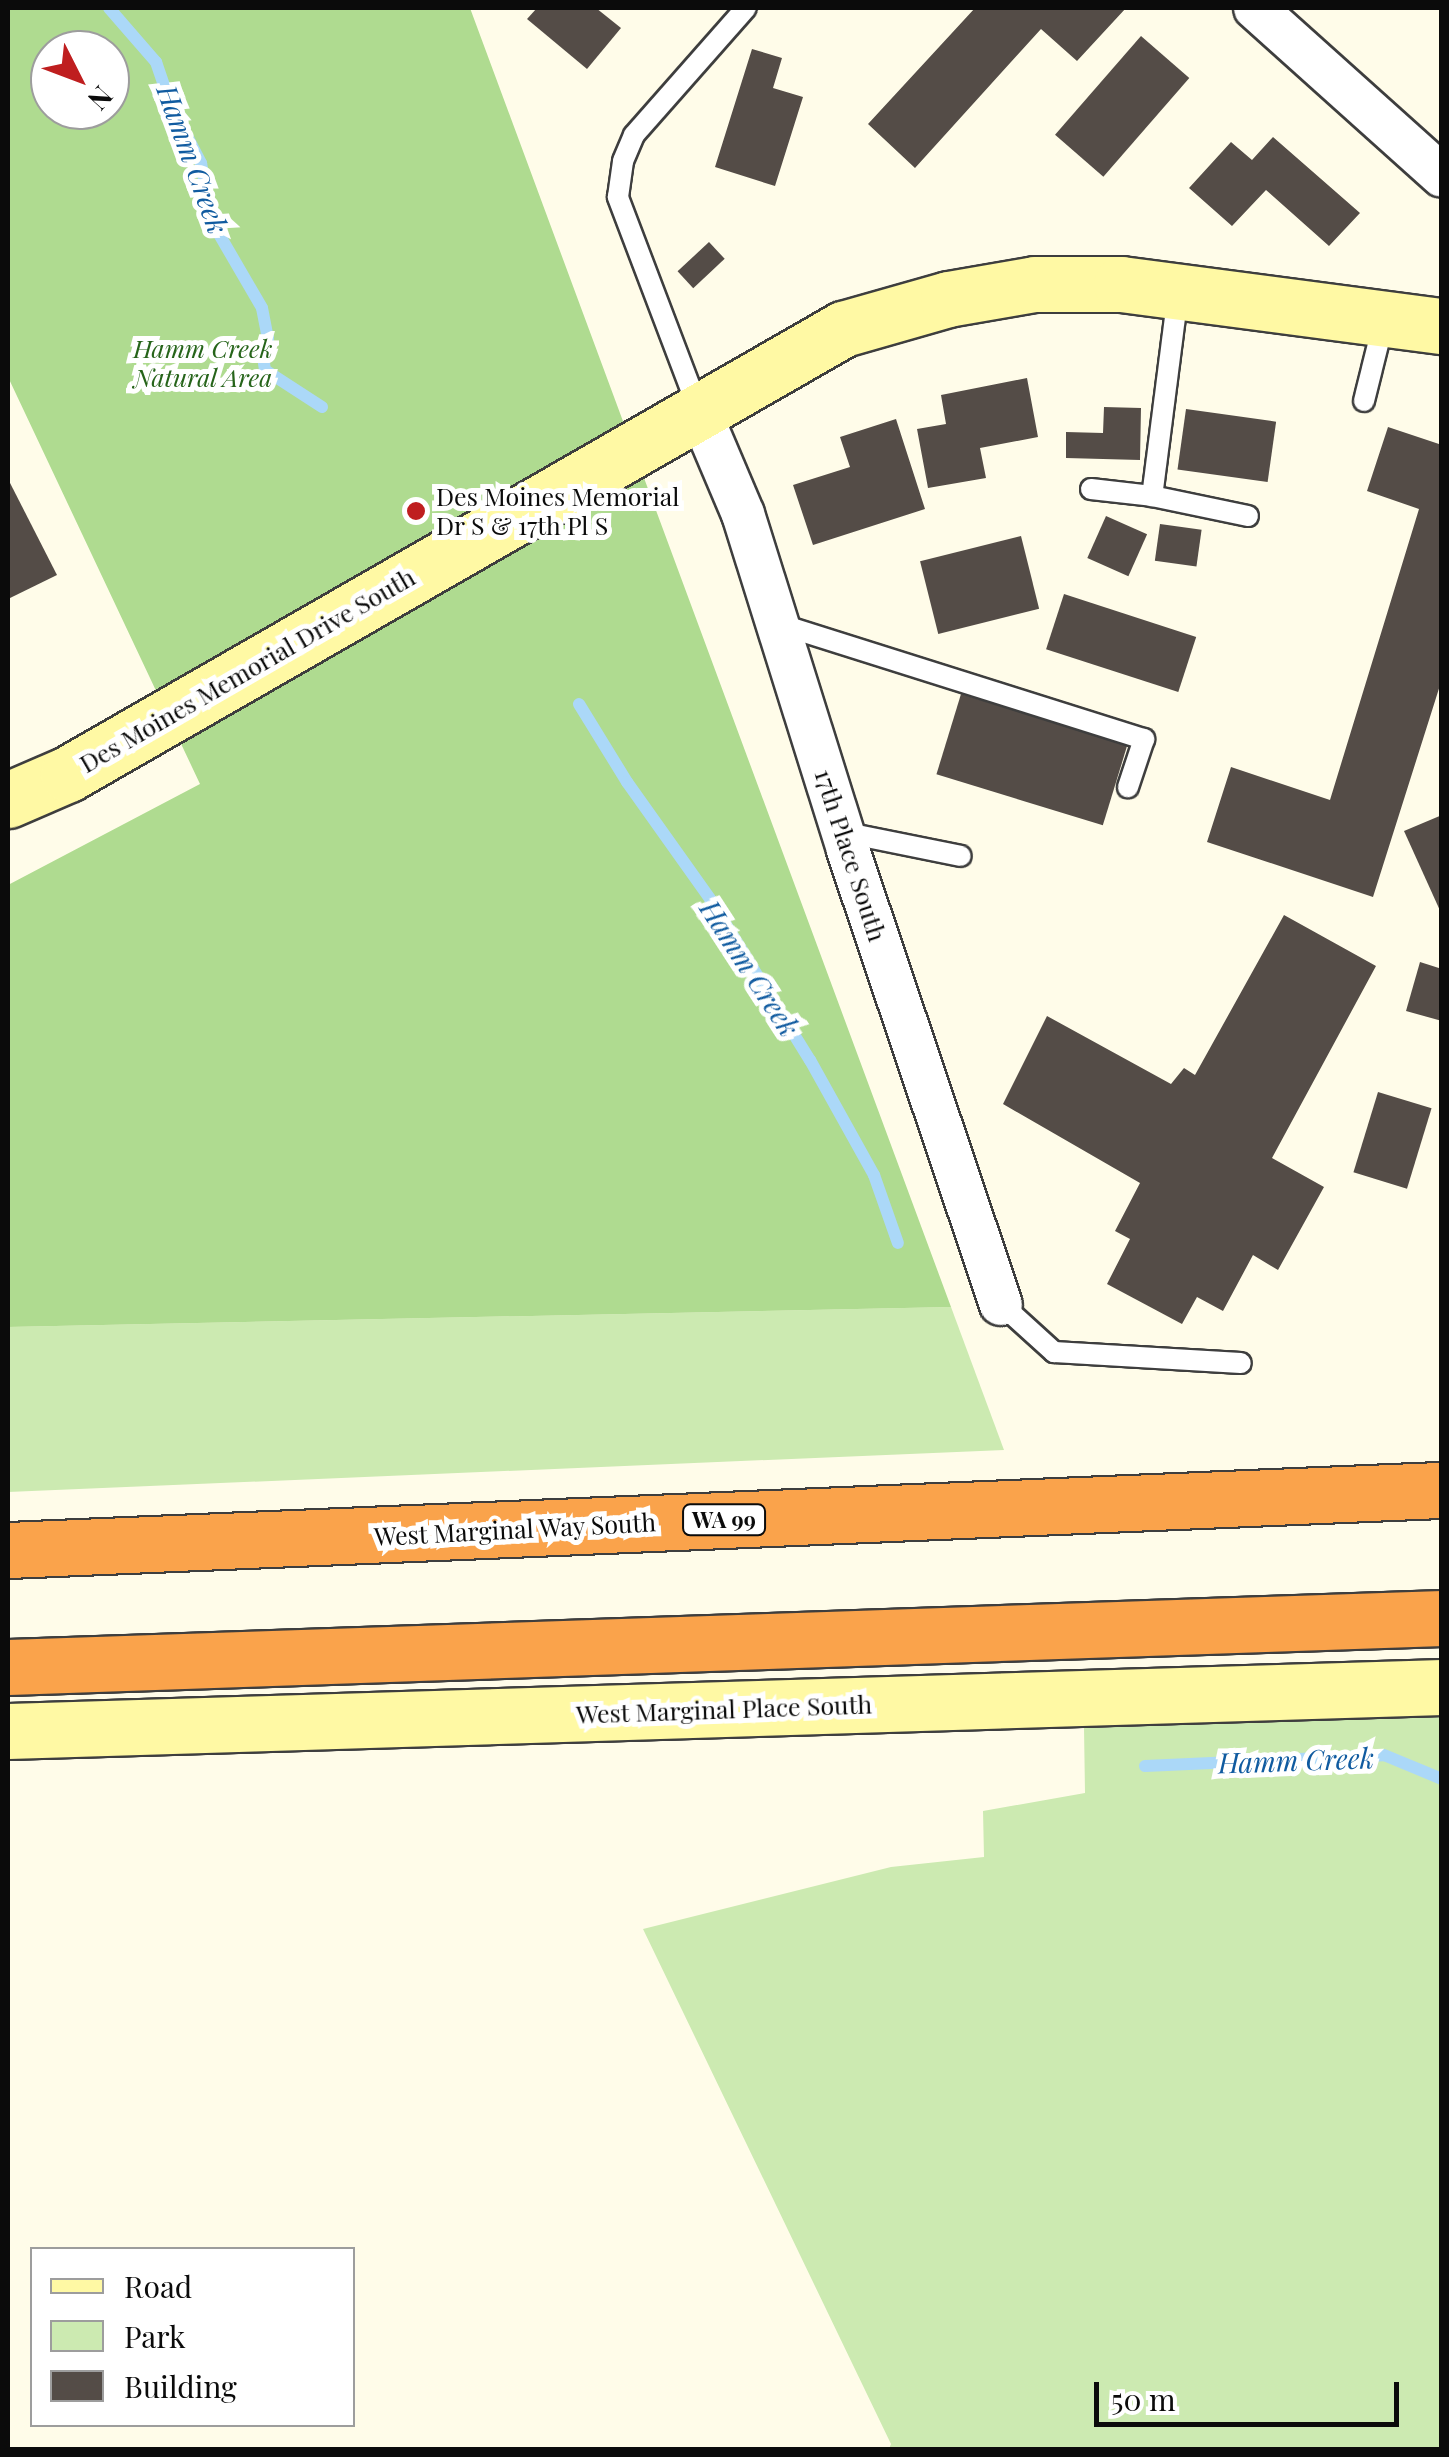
<!DOCTYPE html>
<style>
body{margin:0}
#map{position:relative;width:1449px;height:2457px;overflow:hidden;background:#fffce9;font-family:"Playfair Display",serif}
div>[style]{position:absolute}
[style*='--x']{left:calc(var(--x)*1px);top:calc(var(--y)*1px);width:calc(var(--w)*1px);rotate:calc(var(--a)*1deg)}
.green>*{inset:0;background:#cceab1}
.forest>*{inset:0;background:#afdb90}
.stream>*{height:12px;margin:-6px;padding:0 6px;transform-origin:6px;border-radius:6px;background:#abd8f8}
.building>*{inset:0;background:#544c47;transform-origin:0 0}
.roads{filter:drop-shadow(2px 0 #3e3e3e) drop-shadow(-2px 0 #3e3e3e) drop-shadow(0 2px #3e3e3e) drop-shadow(0 -2px #3e3e3e)}
.lane>*{height:20px;margin:-10px;padding:0 10px;transform-origin:10px;border-radius:10px;background:#fff}
.street>*{height:42px;margin:-21px;padding:0 21px;transform-origin:21px;border-radius:21px;background:#fff}
.secondary>*{height:55px;margin:-27.5px;padding:0 27.5px;transform-origin:27.5px;border-radius:27.5px;background:#fff9a4}
.highway>*{height:55px;margin:-27.5px;padding:0 27.5px;transform-origin:27.5px;border-radius:27.5px;background:#faa34b}
.dots>*{width:28px;height:28px;translate:-50% -50%;box-sizing:border-box;border:5px solid #fff;border-radius:50%}
span{translate:-50% -50%;white-space:nowrap;text-align:center;line-height:1.15;-webkit-text-stroke:10px #fff;paint-order:stroke}
.shield-label span{padding:2px 8px;background:#fff;border:2px solid;border-radius:8px;-webkit-text-stroke-width:0}
.shield-label{font-size:22px;color:#0b0b0b;font-weight:700}
.park-label{font-size:25px;color:#26641a;font-style:italic}
.poi-label{font-size:25px;color:#0b0b0b}
.left{translate:0 -50%;text-align:left}
.street-label{font-size:25px;color:#0b0b0b}
.water-label{font-size:28px;color:#105ba0;font-style:italic}
.frame{position:absolute;inset:0;border:10px solid #0b0b0b;pointer-events:none}
.legend{position:absolute;left:30px;top:2247px;width:325px;height:180px;box-sizing:border-box;background:#fff;border:2px solid #9d9d9d;margin:0;padding:12px 18px;list-style:none;font-size:30px;color:#0b0b0b}
.legend li{display:flex;align-items:center;gap:20px;height:50px}
.legend b{width:50px;border:2px solid #9d9d9d}
.north{position:absolute;left:30px;top:30px;width:100px;height:100px;box-sizing:border-box;background:#fff;border:2px solid #9d9d9d;border-radius:50%;rotate:132deg;font-size:28px;font-weight:700;line-height:40px;text-align:center;color:#0b0b0b}
.north::after{content:'';display:block;margin:auto;width:35px;height:45px;background:#bf1e1f;clip-path:polygon(50% 0,100% 100%,50% 72%,0 100%)}
.scale{position:absolute;left:1094px;top:2382px;width:305px;height:45px;box-sizing:border-box;border:5px solid #0b0b0b;border-top:0;padding-left:12px;font-size:30px;line-height:35px;white-space:nowrap;color:#0b0b0b;-webkit-text-stroke:8px #fff;paint-order:stroke}
</style>
<div id="map">
<div class="green">
<div style="clip-path:polygon(951px 1307px,1004px 1450px,8px 1492px,8px 1327px)"></div>
<div style="clip-path:polygon(1441px 1717px,1441px 2449px,889px 2449px,891px 2444px,643px 1929px,891px 1867px,984px 1857px,983px 1811px,1085px 1793px,1084px 1728px)"></div>
</div>
<div class="forest">
<div style="clip-path:polygon(evenodd,8px 8px,470px 8px,951px 1307px,8px 1327px,8px 885px,200px 784px,8px 377px,8px 8px,50px 50px,110px 50px,110px 110px,50px 110px,50px 50px)"></div>
</div>
<div class="stream">
<div style="--x:109;--y:8;--w:72;--a:49"></div>
<div style="--x:156;--y:62;--w:43;--a:71.1"></div>
<div style="--x:170;--y:103;--w:68;--a:62.7"></div>
<div style="--x:201;--y:163;--w:60;--a:79.4"></div>
<div style="--x:212;--y:222;--w:99;--a:59.8"></div>
<div style="--x:262;--y:308;--w:31;--a:79"></div>
<div style="--x:268;--y:338;--w:19;--a:106"></div>
<div style="--x:263;--y:356;--w:14;--a:82"></div>
<div style="--x:265;--y:370;--w:68;--a:33"></div>
<div style="--x:579;--y:704;--w:92;--a:58.4"></div>
<div style="--x:627;--y:782;--w:143;--a:54.6"></div>
<div style="--x:710;--y:899;--w:190;--a:58.2"></div>
<div style="--x:810;--y:1060;--w:132;--a:60.9"></div>
<div style="--x:874;--y:1175;--w:72;--a:70.6"></div>
<div style="--x:1145;--y:1766;--w:239;--a:-2.6"></div>
<div style="--x:1384;--y:1755;--w:63;--a:22.5"></div>
</div>
<div class="building">
<div style="clip-path:polygon(537px 8px,596px 8px,621px 28px,587px 69px,527px 19px)"></div>
<div style="clip-path:polygon(975px 8px,1126px 8px,1077px 61px,1041px 29px,915px 168px,868px 124px)"></div>
<div style="left:1141px;top:36px;width:64px;height:131px;rotate:41deg"></div>
<div style="clip-path:polygon(752px 49px,782px 58px,773px 88px,803px 97px,775px 186px,715px 167px)"></div>
<div style="clip-path:polygon(1273px 137px,1360px 213px,1329px 246px,1266px 190px,1232px 226px,1189px 188px,1231px 142px,1252px 160px)"></div>
<div style="left:709px;top:242px;width:23px;height:43px;rotate:47deg"></div>
<div style="clip-path:polygon(1027px 378px,1038px 437px,980px 448px,986px 478px,928px 488px,917px 429px,946px 424px,941px 395px)"></div>
<div style="clip-path:polygon(1104px 407px,1141px 408px,1140px 460px,1066px 458px,1066px 432px,1103px 433px)"></div>
<div style="left:1186px;top:409px;width:91px;height:61px;rotate:8deg"></div>
<div style="clip-path:polygon(896px 419px,925px 509px,813px 545px,793px 485px,850px 467px,840px 437px)"></div>
<div style="clip-path:polygon(1388px 427px,1442px 445px,1442px 679px,1373px 897px,1207px 842px,1231px 767px,1330px 800px,1419px 509px,1367px 491px)"></div>
<div style="clip-path:polygon(8px 479px,57px 575px,8px 599px)"></div>
<div style="left:1106px;top:516px;width:45px;height:46px;rotate:24deg"></div>
<div style="left:1160px;top:524px;width:42px;height:37px;rotate:8deg"></div>
<div style="left:1021px;top:536px;width:75px;height:104px;rotate:76deg"></div>
<div style="left:1064px;top:594px;width:139px;height:58px;rotate:18deg"></div>
<div style="left:961px;top:694px;width:174px;height:84px;rotate:17deg"></div>
<div style="clip-path:polygon(1442px 815px,1442px 915px,1404px 831px)"></div>
<div style="clip-path:polygon(1284px 915px,1376px 966px,1272px 1158px,1324px 1187px,1278px 1270px,1253px 1255px,1223px 1311px,1197px 1297px,1182px 1324px,1107px 1284px,1130px 1239px,1115px 1231px,1140px 1183px,1003px 1104px,1047px 1016px,1171px 1084px,1184px 1068px,1195px 1075px)"></div>
<div style="clip-path:polygon(1420px 962px,1442px 969px,1442px 1021px,1406px 1011px)"></div>
<div style="left:1378px;top:1092px;width:56px;height:84px;rotate:17deg"></div>
</div>
<div class="roads">
<div class="lane">
<div style="--x:1178;--y:294;--w:204;--a:97.3"></div>
<div style="--x:1152;--y:496;--w:98;--a:11.8"></div>
<div style="--x:1364;--y:401;--w:83;--a:-76.1"></div>
<div style="--x:698;--y:408;--w:226;--a:-110.8"></div>
<div style="--x:618;--y:197;--w:36;--a:-82"></div>
<div style="--x:623;--y:161;--w:28;--a:-67"></div>
<div style="--x:634;--y:135;--w:169;--a:-48.6"></div>
<div style="--x:1091;--y:489;--w:61;--a:6.5"></div>
<div style="--x:779;--y:624;--w:383;--a:17.5"></div>
<div style="--x:1144;--y:739;--w:51;--a:108.4"></div>
<div style="--x:842;--y:832;--w:121;--a:11.4"></div>
<div style="--x:1001;--y:1304;--w:72;--a:42.2"></div>
<div style="--x:1054;--y:1352;--w:187;--a:3.4"></div>
</div>
<div class="street">
<div style="--x:1255;--y:8;--w:251;--a:41.9"></div>
<div style="--x:698;--y:408;--w:115;--a:67"></div>
<div style="--x:743;--y:514;--w:352;--a:72.6"></div>
<div style="--x:848;--y:850;--w:479;--a:71.4"></div>
</div>
<div class="secondary">
<div style="--x:8;--y:800;--w:65;--a:-23.4"></div>
<div style="--x:68;--y:774;--w:894;--a:-29.86"></div>
<div style="--x:843;--y:329;--w:109;--a:-15.9"></div>
<div style="--x:948;--y:299;--w:88;--a:-9.8"></div>
<div style="--x:1035;--y:284;--w:86;--a:0"></div>
<div style="--x:1121;--y:284;--w:324;--a:7.5"></div>
<div style="--x:8;--y:1731;--w:1435;--a:-1.76"></div>
</div>
<div class="highway">
<div style="--x:8;--y:1550;--w:1435;--a:-2.4"></div>
<div style="--x:8;--y:1667;--w:1435;--a:-1.96"></div>
</div>
</div>
<div class="dots">
<div style="left:416px;top:511px;background:#bf1e1f"></div>
</div>
<div class="shield-label">
<span style="left:724px;top:1520px">WA 99</span>
</div>
<div class="park-label">
<span style="left:203px;top:363px">Hamm Creek<br>Natural Area</span>
</div>
<div class="poi-label">
<span class="left" style="left:436px;top:511px">Des Moines Memorial<br>Dr S &amp; 17th Pl S</span>
</div>
<div class="street-label">
<span style="left:247px;top:670px;rotate:-30deg">Des Moines Memorial Drive South</span>
<span style="left:851px;top:855px;rotate:72deg">17th Place South</span>
<span style="left:515px;top:1529px;rotate:-3deg">West Marginal Way South</span>
<span style="left:724px;top:1709px;rotate:-2deg">West Marginal Place South</span>
</div>
<div class="water-label">
<span style="left:193px;top:159px;rotate:70deg">Hamm Creek</span>
<span style="left:750px;top:968px;rotate:57deg">Hamm Creek</span>
<span style="left:1296px;top:1760px;rotate:-2deg">Hamm Creek</span>
</div>
<div class="frame"></div>
<ul class="legend">
<li><b style="height:12px;background:#fff9a4"></b>Road</li>
<li><b style="height:28px;background:#cceab1"></b>Park</li>
<li><b style="height:28px;background:#544c47"></b>Building</li>
</ul>
<div class="north">N</div>
<div class="scale">50 m</div>
</div>
